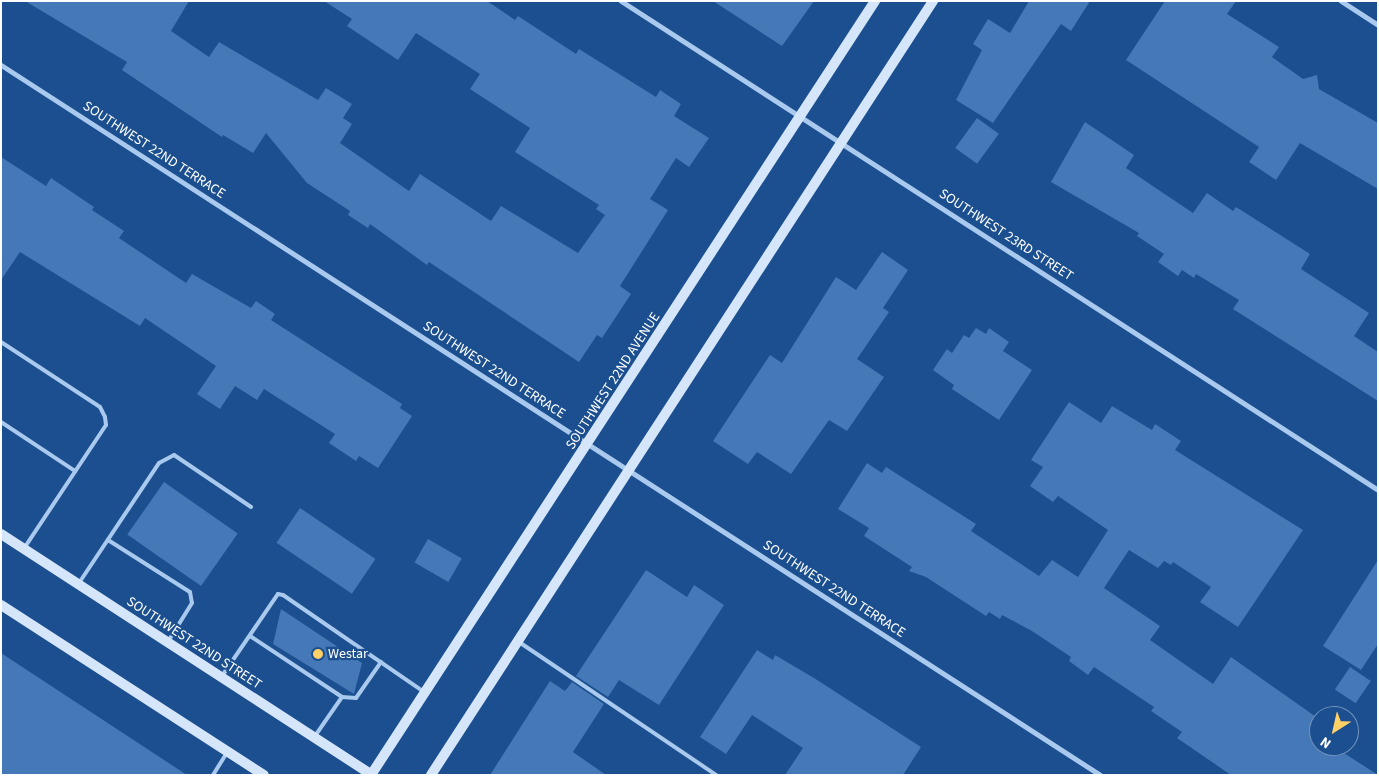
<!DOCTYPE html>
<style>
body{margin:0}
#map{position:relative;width:1379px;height:776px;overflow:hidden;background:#1b4f8f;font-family:"Source Sans 3",sans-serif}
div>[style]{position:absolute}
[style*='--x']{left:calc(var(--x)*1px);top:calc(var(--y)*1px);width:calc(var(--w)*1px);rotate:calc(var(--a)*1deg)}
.building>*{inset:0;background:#4478b7;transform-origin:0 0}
.service>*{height:4px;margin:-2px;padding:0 2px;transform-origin:2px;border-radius:2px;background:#a9c9ee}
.minor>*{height:5px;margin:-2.5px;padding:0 2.5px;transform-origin:2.5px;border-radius:2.5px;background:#a9c9ee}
.secondary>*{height:10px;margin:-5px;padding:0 5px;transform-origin:5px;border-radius:5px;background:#d6e6fa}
.dots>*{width:14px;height:14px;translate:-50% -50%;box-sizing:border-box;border:2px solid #1b4f8f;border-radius:50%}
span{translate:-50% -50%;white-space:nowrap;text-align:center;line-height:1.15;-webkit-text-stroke:4.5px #1b4f8f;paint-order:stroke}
.street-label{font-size:14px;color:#fff}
.poi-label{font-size:14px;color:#fff}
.left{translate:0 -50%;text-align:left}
.frame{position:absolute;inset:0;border:2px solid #fff;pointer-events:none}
.north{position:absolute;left:1309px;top:706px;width:50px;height:50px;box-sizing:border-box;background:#1b4f8f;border:1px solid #7695bc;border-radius:50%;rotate:215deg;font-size:14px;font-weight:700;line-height:20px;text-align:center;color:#fff}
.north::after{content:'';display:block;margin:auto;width:18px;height:22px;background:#ffd166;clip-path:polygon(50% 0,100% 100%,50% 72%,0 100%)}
</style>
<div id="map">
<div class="building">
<div style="clip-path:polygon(25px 1px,189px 1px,171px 31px,209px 57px,219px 42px,318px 100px,326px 88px,352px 104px,343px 118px,352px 124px,340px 143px,409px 191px,420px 174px,491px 221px,501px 206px,578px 253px,605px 215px,596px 209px,599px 205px,515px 152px,530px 128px,470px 89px,480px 74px,416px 33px,398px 60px,347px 26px,352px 19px,324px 1px,487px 1px,515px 20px,518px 16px,576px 54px,579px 49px,656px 97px,660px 90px,681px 104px,674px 116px,709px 138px,689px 167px,676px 158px,650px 199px,668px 210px,620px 286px,631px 294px,602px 338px,597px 335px,579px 362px,429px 262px,427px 265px,370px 224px,368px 228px,348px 215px,350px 211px,307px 183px,266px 133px,253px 153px,223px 135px,222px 137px,122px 70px,127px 62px)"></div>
<div style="clip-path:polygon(713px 1px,814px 1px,782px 46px)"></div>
<div style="clip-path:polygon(1029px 1px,1090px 1px,1071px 31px,1061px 24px,993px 123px,956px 100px,982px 50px,973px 44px,988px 19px,1010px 33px)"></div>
<div style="clip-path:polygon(1165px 1px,1236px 1px,1227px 14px,1279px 47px,1272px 57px,1303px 79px,1317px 75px,1319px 89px,1378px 123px,1378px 189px,1300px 143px,1276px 180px,1249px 162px,1259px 147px,1126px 60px)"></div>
<div style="left:977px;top:118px;width:27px;height:37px;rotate:36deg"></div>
<div style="clip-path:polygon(1085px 122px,1134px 155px,1126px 168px,1193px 213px,1207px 193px,1233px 211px,1236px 207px,1310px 254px,1301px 269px,1369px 313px,1354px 336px,1378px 352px,1378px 401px,1233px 309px,1239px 300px,1196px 274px,1194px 278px,1182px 270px,1178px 276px,1158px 262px,1164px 254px,1137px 236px,1139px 233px,1051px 182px)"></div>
<div style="clip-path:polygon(1px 157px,46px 186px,51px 178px,94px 207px,92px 210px,124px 231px,119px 238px,186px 283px,192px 274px,251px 308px,256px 301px,275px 314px,271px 320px,402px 404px,400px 408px,412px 416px,378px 468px,359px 456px,356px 461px,329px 443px,335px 434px,264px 389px,257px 400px,235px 386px,220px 409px,197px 394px,216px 366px,145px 318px,140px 326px,20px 252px,1px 280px)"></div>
<div style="clip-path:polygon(882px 252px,908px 270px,883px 308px,889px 312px,857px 359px,884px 377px,847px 431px,829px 420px,791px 474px,757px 452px,748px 464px,713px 441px,770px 355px,782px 363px,836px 277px,856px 290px)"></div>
<div style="clip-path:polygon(976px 328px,986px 334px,989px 328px,1009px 342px,1003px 351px,1032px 370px,999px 420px,952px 389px,954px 385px,933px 370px,947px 349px,952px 353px,964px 335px,969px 338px)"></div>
<div style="clip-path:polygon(1069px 402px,1101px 423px,1112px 406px,1152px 430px,1155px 424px,1181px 441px,1175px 450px,1303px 530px,1238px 627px,1200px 602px,1211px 587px,1173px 562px,1171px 565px,1164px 561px,1158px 568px,1129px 550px,1104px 588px,1160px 626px,1150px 640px,1213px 684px,1231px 657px,1319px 719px,1319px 746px,1333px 746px,1378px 775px,1231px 775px,1177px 738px,1182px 732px,1151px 711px,1154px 707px,1094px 667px,1088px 675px,1069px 661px,1071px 657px,1032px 631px,1002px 615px,1000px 619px,989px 612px,986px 616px,926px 577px,909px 571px,912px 567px,864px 536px,869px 528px,838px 509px,867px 463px,882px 473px,886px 467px,976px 524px,971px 531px,1039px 576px,1052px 560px,1078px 577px,1108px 530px,1058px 496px,1053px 502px,1030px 486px,1043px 467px,1031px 460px)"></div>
<div style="left:164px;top:482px;width:90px;height:64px;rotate:35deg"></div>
<div style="left:300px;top:508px;width:91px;height:42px;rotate:34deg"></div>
<div style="left:428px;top:539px;width:39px;height:27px;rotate:30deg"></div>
<div style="clip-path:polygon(1378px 560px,1378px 644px,1361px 670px,1323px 646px)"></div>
<div style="clip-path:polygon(646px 570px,687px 597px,694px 585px,724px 605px,659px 705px,619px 680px,608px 697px,576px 676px)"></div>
<div style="clip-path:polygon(281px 609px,362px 663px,354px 694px,273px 644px)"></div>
<div style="clip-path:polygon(757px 650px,773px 660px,775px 655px,814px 678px,921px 747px,903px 775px,785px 775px,803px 748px,752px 715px,726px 754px,700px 737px)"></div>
<div style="clip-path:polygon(1px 653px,187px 775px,1px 775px)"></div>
<div style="left:1350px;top:667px;width:25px;height:27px;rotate:34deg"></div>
<div style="clip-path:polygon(550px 681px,565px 691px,572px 682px,604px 704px,573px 752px,606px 775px,490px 775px)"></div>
</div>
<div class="service">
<div style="--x:1;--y:342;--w:118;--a:33.3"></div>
<div style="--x:100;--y:407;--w:11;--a:63"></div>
<div style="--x:105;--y:417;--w:8;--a:83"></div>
<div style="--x:106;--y:425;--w:146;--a:123.6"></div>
<div style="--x:1;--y:422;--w:89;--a:33.5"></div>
<div style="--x:108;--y:540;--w:97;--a:32.4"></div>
<div style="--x:190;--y:592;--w:11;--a:80"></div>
<div style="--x:192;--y:603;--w:44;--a:121.9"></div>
<div style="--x:79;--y:583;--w:144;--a:-56.3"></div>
<div style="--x:159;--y:463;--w:17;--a:-28"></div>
<div style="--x:174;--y:455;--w:93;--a:34"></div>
<div style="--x:250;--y:636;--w:110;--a:33.5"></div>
<div style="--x:342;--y:697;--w:47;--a:124.7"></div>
<div style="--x:519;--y:642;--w:238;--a:34"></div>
<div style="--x:222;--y:676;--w:99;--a:-55.7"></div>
<div style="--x:278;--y:594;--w:5;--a:11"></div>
<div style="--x:283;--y:595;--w:171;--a:34.5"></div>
<div style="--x:342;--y:697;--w:14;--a:4"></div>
<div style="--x:356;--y:698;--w:44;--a:-55.2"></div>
<div style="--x:213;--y:775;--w:28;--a:-58"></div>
</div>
<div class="minor">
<div style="--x:621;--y:1;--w:901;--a:32.86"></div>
<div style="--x:1341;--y:1;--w:44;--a:33"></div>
<div style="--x:1;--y:65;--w:1308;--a:32.86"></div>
</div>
<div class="secondary">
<div style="--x:1;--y:534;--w:442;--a:33"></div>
<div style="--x:1;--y:605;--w:313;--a:32.9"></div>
<div style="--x:371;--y:775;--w:924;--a:-56.93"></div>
<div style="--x:431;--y:775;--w:923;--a:-57.03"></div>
</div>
<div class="dots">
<div style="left:318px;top:654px;background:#ffd166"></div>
</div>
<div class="street-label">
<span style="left:154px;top:150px;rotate:33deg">SOUTHWEST 22ND TERRACE</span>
<span style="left:1006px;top:235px;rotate:33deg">SOUTHWEST 23RD STREET</span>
<span style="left:494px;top:370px;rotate:33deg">SOUTHWEST 22ND TERRACE</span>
<span style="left:613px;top:381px;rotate:-57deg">SOUTHWEST 22ND AVENUE</span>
<span style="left:834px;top:589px;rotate:33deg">SOUTHWEST 22ND TERRACE</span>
<span style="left:194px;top:643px;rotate:33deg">SOUTHWEST 22ND STREET</span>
</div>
<div class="poi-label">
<span class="left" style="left:328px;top:654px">Westar</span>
</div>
<div class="frame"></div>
<div class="north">N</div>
</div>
